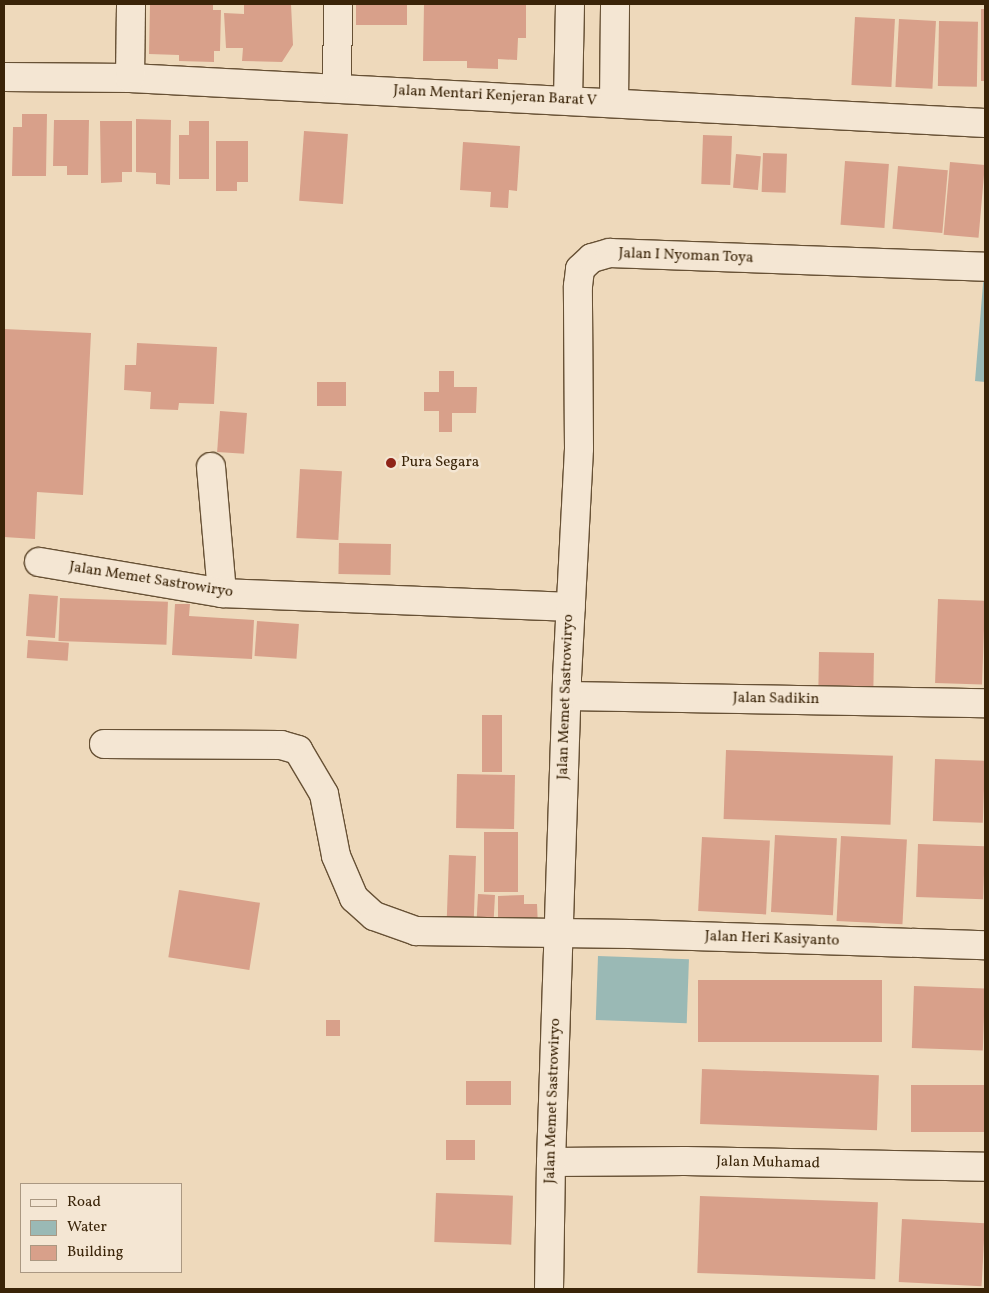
<!DOCTYPE html>
<style>
body{margin:0}
#map{position:relative;width:989px;height:1293px;overflow:hidden;background:#eed9bb;font-family:Vollkorn,serif}
div>[style]{position:absolute}
[style*='--x']{left:calc(var(--x)*1px);top:calc(var(--y)*1px);width:calc(var(--w)*1px);rotate:calc(var(--a)*1deg)}
.water>*{inset:0;background:#9ab9b5;transform-origin:0 0}
.building>*{inset:0;background:#d8a08a;transform-origin:0 0}
.roads{filter:drop-shadow(1px 0 #675135) drop-shadow(-1px 0 #675135) drop-shadow(0 1px #675135) drop-shadow(0 -1px #675135)}
.minor>*{height:28px;margin:-14px;padding:0 14px;transform-origin:14px;border-radius:14px;background:#f4e6d3}
.dots>*{width:14px;height:14px;translate:-50% -50%;box-sizing:border-box;border:2px solid #f4e6d3;border-radius:50%}
span{translate:-50% -50%;white-space:nowrap;text-align:center;line-height:1.15;-webkit-text-stroke:5px #f4e6d3;paint-order:stroke}
.street-label{font-size:15px;color:#3a2408}
.poi-label{font-size:15px;color:#3a2408}
.left{translate:0 -50%;text-align:left}
.frame{position:absolute;inset:0;border:5px solid #3a2408;pointer-events:none}
.legend{position:absolute;left:20px;top:1183px;width:162px;height:90px;box-sizing:border-box;background:#f4e6d3;border:1px solid #aa9882;margin:0;padding:6px 9px;list-style:none;font-size:15px;color:#3a2408}
.legend li{display:flex;align-items:center;gap:10px;height:25px}
.legend b{width:25px;border:1px solid #aa9882}
</style>
<div id="map">
<div class="water">
<div style="clip-path:polygon(984px 272px,985px 272px,985px 382px,975px 381px)"></div>
<div style="left:598px;top:956px;width:91px;height:64px;rotate:2deg"></div>
</div>
<div class="building">
<div style="clip-path:polygon(150px 4px,213px 4px,213px 10px,221px 10px,220px 51px,214px 51px,214px 62px,179px 61px,179px 55px,149px 54px)"></div>
<div style="clip-path:polygon(244px 4px,291px 4px,293px 45px,282px 62px,242px 61px,243px 48px,226px 48px,224px 13px,244px 14px)"></div>
<div style="left:356px;top:4px;width:51px;height:21px"></div>
<div style="clip-path:polygon(424px 4px,526px 4px,526px 38px,518px 38px,517px 60px,498px 59px,498px 69px,467px 68px,467px 61px,423px 61px)"></div>
<div style="left:981px;top:9px;width:4px;height:72px"></div>
<div style="left:855px;top:17px;width:40px;height:68px;rotate:3deg"></div>
<div style="left:899px;top:19px;width:37px;height:68px;rotate:3deg"></div>
<div style="left:939px;top:21px;width:39px;height:65px;rotate:1deg"></div>
<div style="clip-path:polygon(22px 114px,47px 114px,46px 176px,12px 176px,13px 127px,22px 127px)"></div>
<div style="clip-path:polygon(136px 119px,171px 120px,170px 185px,156px 184px,156px 173px,136px 172px)"></div>
<div style="clip-path:polygon(54px 120px,89px 120px,88px 175px,67px 175px,67px 166px,53px 166px)"></div>
<div style="clip-path:polygon(100px 121px,132px 121px,132px 172px,122px 172px,122px 182px,101px 183px)"></div>
<div style="clip-path:polygon(189px 121px,209px 121px,209px 179px,179px 179px,179px 135px,189px 135px)"></div>
<div style="left:304px;top:131px;width:44px;height:70px;rotate:4deg"></div>
<div style="left:703px;top:135px;width:29px;height:49px;rotate:2deg"></div>
<div style="clip-path:polygon(216px 141px,248px 141px,248px 182px,237px 182px,237px 191px,216px 191px)"></div>
<div style="clip-path:polygon(463px 142px,520px 146px,517px 191px,509px 190px,508px 208px,490px 207px,491px 192px,460px 190px)"></div>
<div style="left:763px;top:153px;width:24px;height:39px;rotate:2deg"></div>
<div style="left:736px;top:154px;width:25px;height:34px;rotate:5deg"></div>
<div style="left:845px;top:161px;width:44px;height:64px;rotate:4deg"></div>
<div style="left:950px;top:162px;width:35px;height:73px;rotate:5deg"></div>
<div style="left:898px;top:166px;width:50px;height:63px;rotate:5deg"></div>
<div style="clip-path:polygon(4px 329px,91px 333px,83px 495px,37px 492px,35px 539px,4px 537px)"></div>
<div style="clip-path:polygon(137px 343px,217px 347px,214px 404px,179px 403px,178px 410px,150px 409px,151px 392px,124px 390px,125px 365px,136px 365px)"></div>
<div style="clip-path:polygon(439px 371px,454px 371px,454px 387px,477px 387px,476px 413px,452px 413px,452px 432px,439px 432px,439px 411px,424px 411px,424px 392px,439px 392px)"></div>
<div style="left:317px;top:382px;width:29px;height:24px"></div>
<div style="left:220px;top:411px;width:27px;height:41px;rotate:4deg"></div>
<div style="left:300px;top:469px;width:42px;height:69px;rotate:3deg"></div>
<div style="left:339px;top:543px;width:52px;height:31px;rotate:1deg"></div>
<div style="left:29px;top:594px;width:29px;height:42px;rotate:4deg"></div>
<div style="left:60px;top:598px;width:108px;height:43px;rotate:2deg"></div>
<div style="left:938px;top:599px;width:47px;height:84px;rotate:2deg"></div>
<div style="clip-path:polygon(175px 604px,190px 604px,189px 616px,254px 620px,252px 659px,172px 655px)"></div>
<div style="left:257px;top:621px;width:42px;height:35px;rotate:4deg"></div>
<div style="left:28px;top:640px;width:41px;height:18px;rotate:4deg"></div>
<div style="left:819px;top:652px;width:55px;height:34px;rotate:1deg"></div>
<div style="left:482px;top:715px;width:20px;height:57px"></div>
<div style="left:726px;top:750px;width:167px;height:69px;rotate:2deg"></div>
<div style="left:935px;top:759px;width:50px;height:62px;rotate:2deg"></div>
<div style="left:457px;top:774px;width:58px;height:54px;rotate:1deg"></div>
<div style="left:484px;top:832px;width:34px;height:60px"></div>
<div style="left:775px;top:835px;width:62px;height:77px;rotate:3deg"></div>
<div style="left:841px;top:836px;width:66px;height:85px;rotate:3deg"></div>
<div style="left:702px;top:837px;width:68px;height:74px;rotate:3deg"></div>
<div style="left:918px;top:844px;width:67px;height:53px;rotate:2deg"></div>
<div style="left:449px;top:855px;width:27px;height:71px;rotate:2deg"></div>
<div style="left:179px;top:890px;width:82px;height:68px;rotate:9deg"></div>
<div style="left:478px;top:894px;width:17px;height:33px;rotate:3deg"></div>
<div style="clip-path:polygon(524px 895px,524px 904px,537px 904px,538px 927px,498px 927px,498px 896px)"></div>
<div style="left:698px;top:980px;width:184px;height:62px"></div>
<div style="left:914px;top:986px;width:71px;height:62px;rotate:2deg"></div>
<div style="left:326px;top:1020px;width:14px;height:16px"></div>
<div style="left:702px;top:1069px;width:177px;height:55px;rotate:2deg"></div>
<div style="left:466px;top:1081px;width:45px;height:24px"></div>
<div style="left:911px;top:1085px;width:74px;height:47px"></div>
<div style="left:475px;top:1140px;width:20px;height:29px;rotate:90deg"></div>
<div style="left:436px;top:1193px;width:77px;height:49px;rotate:2deg"></div>
<div style="left:700px;top:1196px;width:178px;height:77px;rotate:2deg"></div>
<div style="left:902px;top:1219px;width:83px;height:63px;rotate:3deg"></div>
</div>
<div class="roads">
<div class="minor">
<div style="--x:4;--y:77;--w:126;--a:0.5"></div>
<div style="--x:130;--y:78;--w:856;--a:3.01"></div>
<div style="--x:130;--y:78;--w:74;--a:-89.2"></div>
<div style="--x:337;--y:88;--w:84;--a:-89.3"></div>
<div style="--x:568;--y:100;--w:96;--a:-88.8"></div>
<div style="--x:614;--y:103;--w:99;--a:-89.4"></div>
<div style="--x:211;--y:467;--w:126;--a:85"></div>
<div style="--x:39;--y:562;--w:186;--a:9.6"></div>
<div style="--x:222;--y:593;--w:349;--a:2.3"></div>
<div style="--x:567;--y:696;--w:418;--a:1"></div>
<div style="--x:104;--y:744;--w:177;--a:0.3"></div>
<div style="--x:281;--y:745;--w:18;--a:16"></div>
<div style="--x:298;--y:750;--w:51;--a:59.4"></div>
<div style="--x:324;--y:794;--w:63;--a:79"></div>
<div style="--x:336;--y:856;--w:46;--a:66.8"></div>
<div style="--x:354;--y:898;--w:27;--a:42"></div>
<div style="--x:374;--y:916;--w:45;--a:19.7"></div>
<div style="--x:416;--y:931;--w:214;--a:0.8"></div>
<div style="--x:630;--y:934;--w:355;--a:1.8"></div>
<div style="--x:551;--y:1162;--w:134;--a:-0.4"></div>
<div style="--x:685;--y:1161;--w:300;--a:1.1"></div>
<div style="--x:549;--y:1289;--w:127;--a:-89.1"></div>
<div style="--x:551;--y:1162;--w:484;--a:-88.1"></div>
<div style="--x:567;--y:678;--w:230;--a:-87"></div>
<div style="--x:579;--y:448;--w:162;--a:-90.4"></div>
<div style="--x:578;--y:286;--w:17;--a:-83"></div>
<div style="--x:580;--y:269;--w:16;--a:-43"></div>
<div style="--x:592;--y:258;--w:19;--a:-16"></div>
<div style="--x:610;--y:253;--w:375;--a:2.1"></div>
</div>
</div>
<div class="dots">
<div style="left:391px;top:463px;background:#8f2418"></div>
</div>
<div class="street-label">
<span style="left:495px;top:96px;rotate:3deg">Jalan Mentari Kenjeran Barat V</span>
<span style="left:686px;top:256px;rotate:2deg">Jalan I Nyoman Toya</span>
<span style="left:151px;top:580px;rotate:9deg">Jalan Memet Sastrowiryo</span>
<span style="left:566px;top:697px;rotate:-88deg">Jalan Memet Sastrowiryo</span>
<span style="left:776px;top:699px;rotate:1deg">Jalan Sadikin</span>
<span style="left:772px;top:939px;rotate:2deg">Jalan Heri Kasiyanto</span>
<span style="left:553px;top:1101px;rotate:-88deg">Jalan Memet Sastrowiryo</span>
<span style="left:768px;top:1163px;rotate:1deg">Jalan Muhamad</span>
</div>
<div class="poi-label">
<span class="left" style="left:401px;top:463px">Pura Segara</span>
</div>
<div class="frame"></div>
<ul class="legend">
<li><b style="height:6px;background:#f4e6d3"></b>Road</li>
<li><b style="height:14px;background:#9ab9b5"></b>Water</li>
<li><b style="height:14px;background:#d8a08a"></b>Building</li>
</ul>
</div>
